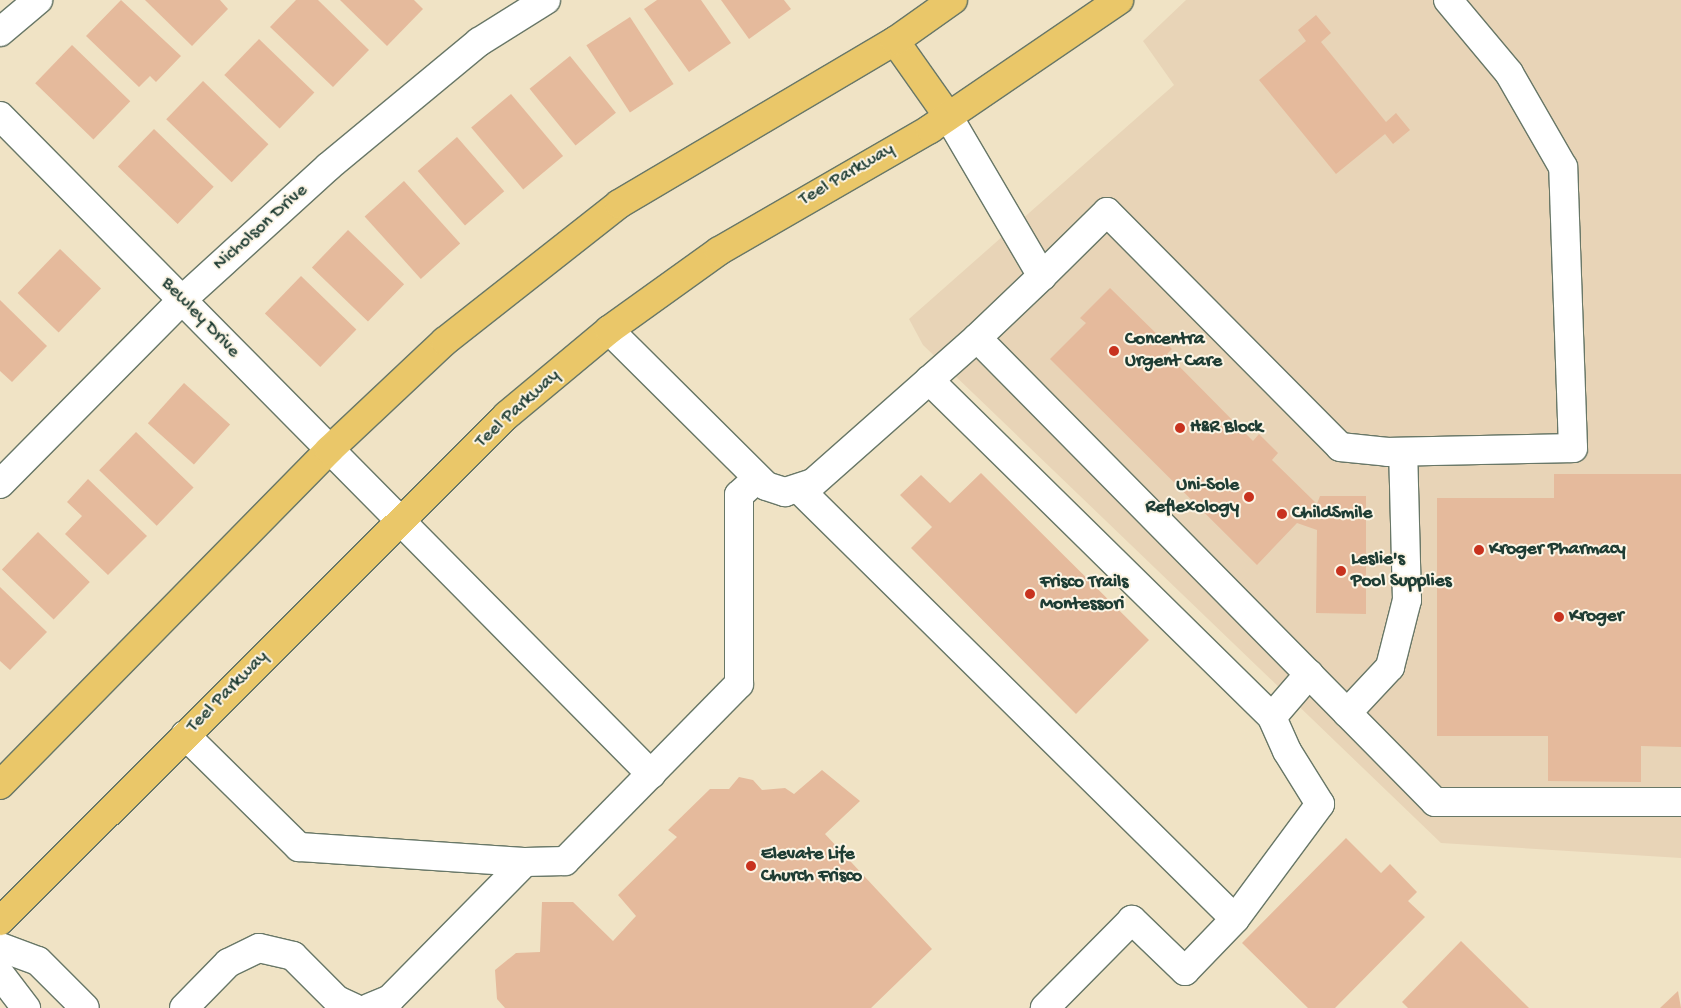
<!DOCTYPE html>
<style>
body{margin:0}
#map{position:relative;width:1681px;height:1008px;overflow:hidden;background:#f0e3c5;font-family:"Gochi Hand",sans-serif}
div>[style]{position:absolute}
[style*='--x']{left:calc(var(--x)*1px);top:calc(var(--y)*1px);width:calc(var(--w)*1px);rotate:calc(var(--a)*1deg)}
.built>*{inset:0;background:#e8d4b7}
.building>*{inset:0;background:#e5ba9c;transform-origin:0 0}
.roads{filter:drop-shadow(1px 0 #687767) drop-shadow(-1px 0 #687767) drop-shadow(0 1px #687767) drop-shadow(0 -1px #687767)}
.minor>*{height:28px;margin:-14px;padding:0 14px;transform-origin:14px;border-radius:14px;background:#fff}
.major>*{height:28px;margin:-14px;padding:0 14px;transform-origin:14px;border-radius:14px;background:#eac769}
.dots>*{width:14px;height:14px;translate:-50% -50%;box-sizing:border-box;border:2px solid #fcf5e5;border-radius:50%}
span{translate:-50% -50%;white-space:nowrap;text-align:center;line-height:1.15;-webkit-text-stroke:4px #fcf5e5;paint-order:stroke}
.street-label{font-size:19px;color:#1f3d34}
.poi-label{font-size:19px;color:#1f3d34;font-weight:700}
.left{translate:0 -50%;text-align:left}
.right{translate:-100% -50%;text-align:right}
</style>
<div id="map">
<div class="built">
<div style="clip-path:polygon(1186px 0,1681px 0,1681px 858px,1441px 843px,923px 345px,909px 319px,1174px 85px,1143px 41px)"></div>
</div>
<div class="building">
<div style="clip-path:polygon(121px 0,181px 56px,156px 82px,150px 76px,139px 87px,86px 36px)"></div>
<div style="clip-path:polygon(145px 0,220px 0,228px 9px,192px 46px)"></div>
<div style="clip-path:polygon(296px 0,318px 0,369px 50px,333px 87px,270px 27px)"></div>
<div style="clip-path:polygon(340px 0,414px 0,423px 9px,387px 46px)"></div>
<div style="clip-path:polygon(657px 0,701px 0,731px 43px,689px 72px,644px 9px)"></div>
<div style="clip-path:polygon(721px 0,784px 0,791px 9px,749px 39px)"></div>
<div style="clip-path:polygon(1316px 15px,1331px 33px,1321px 42px,1386px 122px,1396px 113px,1410px 130px,1393px 144px,1385px 134px,1336px 174px,1259px 80px,1306px 41px,1298px 30px)"></div>
<div style="left:630px;top:17px;width:80px;height:52px;rotate:57deg"></div>
<div style="left:259px;top:39px;width:77px;height:50px;rotate:44deg"></div>
<div style="left:72px;top:45px;width:81px;height:53px;rotate:44deg"></div>
<div style="left:570px;top:56px;width:73px;height:52px;rotate:51deg"></div>
<div style="left:203px;top:81px;width:91px;height:53px;rotate:44deg"></div>
<div style="left:511px;top:94px;width:81px;height:52px;rotate:50deg"></div>
<div style="left:154px;top:129px;width:83px;height:52px;rotate:44deg"></div>
<div style="left:457px;top:137px;width:72px;height:52px;rotate:49deg"></div>
<div style="left:404px;top:181px;width:84px;height:53px;rotate:48deg"></div>
<div style="left:348px;top:230px;width:78px;height:52px;rotate:44deg"></div>
<div style="left:60px;top:249px;width:57px;height:61px;rotate:44deg"></div>
<div style="left:301px;top:276px;width:77px;height:52px;rotate:44deg"></div>
<div style="clip-path:polygon(1110px 288px,1172px 349px,1167px 354px,1253px 441px,1259px 434px,1278px 453px,1272px 460px,1317px 504px,1320px 496px,1366px 496px,1366px 614px,1316px 613px,1317px 530px,1297px 523px,1257px 565px,1050px 359px,1086px 323px,1080px 318px)"></div>
<div style="clip-path:polygon(0 300px,47px 346px,12px 382px,0 371px)"></div>
<div style="left:184px;top:383px;width:62px;height:54px;rotate:42deg"></div>
<div style="left:136px;top:432px;width:80px;height:53px;rotate:44deg"></div>
<div style="clip-path:polygon(981px 473px,1149px 640px,1076px 714px,911px 548px,932px 527px,900px 495px,921px 475px,950px 503px)"></div>
<div style="clip-path:polygon(1554px 474px,1681px 474px,1681px 747px,1641px 746px,1641px 782px,1548px 781px,1548px 736px,1437px 736px,1437px 498px,1554px 498px)"></div>
<div style="clip-path:polygon(88px 479px,147px 536px,108px 575px,65px 534px,82px 516px,67px 502px)"></div>
<div style="left:38px;top:532px;width:72px;height:52px;rotate:44deg"></div>
<div style="clip-path:polygon(0 587px,47px 632px,10px 670px,0 661px)"></div>
<div style="clip-path:polygon(822px 770px,860px 801px,825px 834px,932px 949px,871px 1008px,505px 1008px,497px 999px,495px 970px,516px 953px,540px 952px,542px 902px,573px 902px,613px 941px,636px 916px,618px 895px,677px 837px,668px 830px,710px 789px,729px 789px,739px 777px,753px 780px,762px 790px,785px 788px,794px 794px)"></div>
<div style="clip-path:polygon(1346px 838px,1381px 873px,1390px 864px,1417px 892px,1408px 901px,1425px 917px,1335px 1008px,1308px 1008px,1242px 943px)"></div>
<div style="clip-path:polygon(1461px 941px,1529px 1008px,1408px 1008px,1402px 1002px)"></div>
<div style="clip-path:polygon(1678px 991px,1681px 1008px,1660px 1008px)"></div>
</div>
<div class="roads">
<div class="minor">
<div style="--x:0;--y:32;--w:50;--a:-40.1"></div>
<div style="--x:0;--y:116;--w:926;--a:45.31"></div>
<div style="--x:948;--y:116;--w:186;--a:59.6"></div>
<div style="--x:1042;--y:276;--w:91;--a:-44.6"></div>
<div style="--x:1107;--y:212;--w:331;--a:45.2"></div>
<div style="--x:1340;--y:447;--w:48;--a:5.9"></div>
<div style="--x:1388;--y:452;--w:185;--a:-1.2"></div>
<div style="--x:1573;--y:448;--w:281;--a:-92"></div>
<div style="--x:1563;--y:167;--w:108;--a:-119.9"></div>
<div style="--x:1509;--y:73;--w:95;--a:-129.9"></div>
<div style="--x:1042;--y:276;--w:90;--a:136.4"></div>
<div style="--x:977;--y:338;--w:652;--a:45.37"></div>
<div style="--x:1435;--y:802;--w:246;--a:0"></div>
<div style="--x:609;--y:330;--w:221;--a:44.8"></div>
<div style="--x:766;--y:486;--w:20;--a:18"></div>
<div style="--x:785;--y:492;--w:29;--a:-18"></div>
<div style="--x:813;--y:483;--w:219;--a:-41.5"></div>
<div style="--x:929;--y:380;--w:481;--a:44.5"></div>
<div style="--x:0;--y:484;--w:260;--a:-45.3"></div>
<div style="--x:183;--y:299;--w:197;--a:-42.3"></div>
<div style="--x:329;--y:166;--w:195;--a:-39.6"></div>
<div style="--x:479;--y:42;--w:79;--a:-32.1"></div>
<div style="--x:799;--y:489;--w:612;--a:44.6"></div>
<div style="--x:1235;--y:919;--w:72;--a:133.9"></div>
<div style="--x:1185;--y:971;--w:74;--a:-136.1"></div>
<div style="--x:1132;--y:920;--w:124;--a:134.7"></div>
<div style="--x:1347;--y:713;--w:63;--a:-46.9"></div>
<div style="--x:1390;--y:667;--w:69;--a:-75.8"></div>
<div style="--x:1407;--y:600;--w:148;--a:-91.5"></div>
<div style="--x:185;--y:735;--w:160;--a:44.5"></div>
<div style="--x:299;--y:847;--w:226;--a:3.8"></div>
<div style="--x:1235;--y:919;--w:143;--a:-53.5"></div>
<div style="--x:1320;--y:804;--w:62;--a:-121.9"></div>
<div style="--x:1287;--y:751;--w:37;--a:-114"></div>
<div style="--x:1272;--y:717;--w:57;--a:-49.3"></div>
<div style="--x:0;--y:947;--w:40;--a:20.2"></div>
<div style="--x:38;--y:961;--w:66;--a:45"></div>
<div style="--x:0;--y:974;--w:43;--a:52.6"></div>
<div style="--x:184;--y:1008;--w:63;--a:-45.6"></div>
<div style="--x:228;--y:963;--w:34;--a:-26"></div>
<div style="--x:259;--y:948;--w:35;--a:13"></div>
<div style="--x:293;--y:956;--w:62;--a:45"></div>
<div style="--x:337;--y:1000;--w:19;--a:25"></div>
<div style="--x:369;--y:1008;--w:23;--a:-23"></div>
<div style="--x:390;--y:999;--w:192;--a:-45.4"></div>
<div style="--x:525;--y:862;--w:40;--a:-1.4"></div>
<div style="--x:565;--y:861;--w:248;--a:-45.5"></div>
<div style="--x:739;--y:684;--w:189;--a:-90"></div>
<div style="--x:739;--y:495;--w:25;--a:-42"></div>
</div>
<div class="major">
<div style="--x:895;--y:41;--w:92;--a:54.8"></div>
<div style="--x:0;--y:785;--w:470;--a:-45.5"></div>
<div style="--x:329;--y:450;--w:159;--a:-43.2"></div>
<div style="--x:445;--y:341;--w:221;--a:-38.2"></div>
<div style="--x:619;--y:204;--w:321;--a:-30.6"></div>
<div style="--x:895;--y:41;--w:71;--a:-35.3"></div>
<div style="--x:0;--y:921;--w:716;--a:-44.94"></div>
<div style="--x:507;--y:415;--w:133;--a:-39.8"></div>
<div style="--x:609;--y:330;--w:135;--a:-35.7"></div>
<div style="--x:719;--y:251;--w:244;--a:-30"></div>
<div style="--x:930;--y:129;--w:229;--a:-34.3"></div>
</div>
</div>
<div class="dots">
<div style="left:1114px;top:351px;background:#c8321e"></div>
<div style="left:1180px;top:428px;background:#c8321e"></div>
<div style="left:1249px;top:497px;background:#c8321e"></div>
<div style="left:1282px;top:514px;background:#c8321e"></div>
<div style="left:1479px;top:550px;background:#c8321e"></div>
<div style="left:1341px;top:571px;background:#c8321e"></div>
<div style="left:1030px;top:594px;background:#c8321e"></div>
<div style="left:1559px;top:617px;background:#c8321e"></div>
<div style="left:751px;top:866px;background:#c8321e"></div>
</div>
<div class="street-label">
<span style="left:847px;top:175px;rotate:-30deg">Teel Parkway</span>
<span style="left:261px;top:228px;rotate:-42deg">Nicholson Drive</span>
<span style="left:200px;top:318px;rotate:46deg">Bewley Drive</span>
<span style="left:518px;top:409px;rotate:-42deg">Teel Parkway</span>
<span style="left:228px;top:692px;rotate:-45deg">Teel Parkway</span>
</div>
<div class="poi-label">
<span class="left" style="left:1125px;top:351px">Concentra<br>Urgent Care</span>
<span class="left" style="left:1190px;top:428px">H&amp;R Block</span>
<span class="right" style="left:1239px;top:497px">Uni-Sole<br>Reflexology</span>
<span class="left" style="left:1292px;top:514px">ChildSmile</span>
<span class="left" style="left:1489px;top:550px">Kroger Pharmacy</span>
<span class="left" style="left:1351px;top:571px">Leslie's<br>Pool Supplies</span>
<span class="left" style="left:1040px;top:594px">Frisco Trails<br>Montessori</span>
<span class="left" style="left:1569px;top:617px">Kroger</span>
<span class="left" style="left:761px;top:866px">Elevate Life<br>Church Frisco</span>
</div>
</div>
